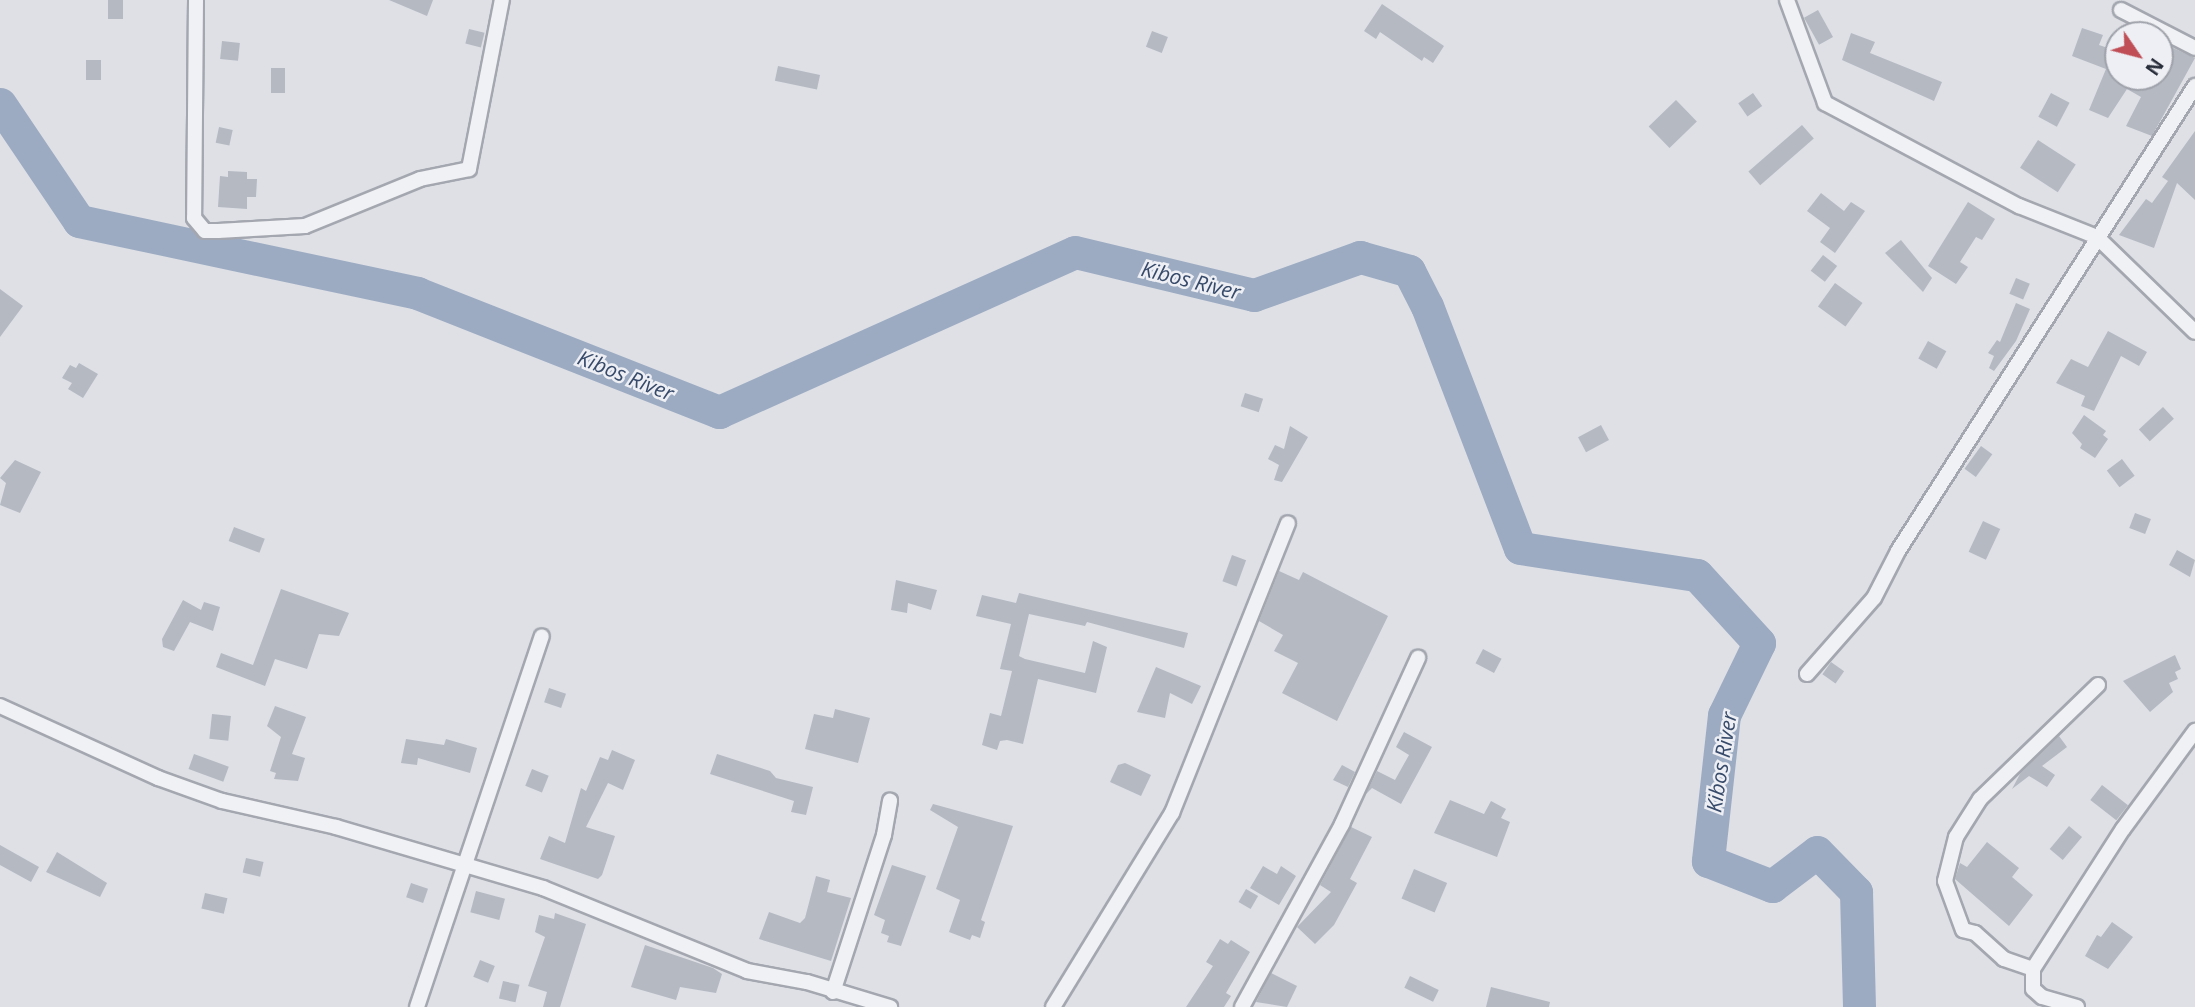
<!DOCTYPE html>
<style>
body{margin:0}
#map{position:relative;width:2195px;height:1007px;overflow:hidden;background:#dee0e6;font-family:"Open Sans",sans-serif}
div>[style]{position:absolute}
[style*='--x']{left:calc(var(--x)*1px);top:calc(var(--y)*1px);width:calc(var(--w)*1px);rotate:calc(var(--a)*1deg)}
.river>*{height:33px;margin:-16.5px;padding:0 16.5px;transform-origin:16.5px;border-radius:16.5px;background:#9cabc2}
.building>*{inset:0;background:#b5b9c2;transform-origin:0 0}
.roads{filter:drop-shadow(2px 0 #a4a7af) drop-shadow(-2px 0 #a4a7af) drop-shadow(0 2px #a4a7af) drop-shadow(0 -2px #a4a7af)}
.minor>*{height:14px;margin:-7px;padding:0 7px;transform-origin:7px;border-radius:7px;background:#f0f1f4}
span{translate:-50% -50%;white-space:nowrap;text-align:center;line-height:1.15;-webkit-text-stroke:5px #edeff4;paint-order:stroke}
.water-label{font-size:21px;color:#374a6a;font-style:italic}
.north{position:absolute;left:2104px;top:21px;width:70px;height:70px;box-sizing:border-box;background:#edeff4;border:2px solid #9fa2aa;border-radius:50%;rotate:125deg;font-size:19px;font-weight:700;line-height:28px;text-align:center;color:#292e3b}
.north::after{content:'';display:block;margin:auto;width:24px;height:32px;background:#bf4e56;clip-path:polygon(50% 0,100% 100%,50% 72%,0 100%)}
</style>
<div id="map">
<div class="river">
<div style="--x:0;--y:104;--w:141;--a:56"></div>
<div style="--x:79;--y:221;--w:346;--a:12"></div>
<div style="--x:417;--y:293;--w:325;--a:21.5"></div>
<div style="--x:719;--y:412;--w:390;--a:-24.2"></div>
<div style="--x:1075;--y:252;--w:184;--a:13.5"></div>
<div style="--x:1254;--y:295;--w:113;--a:-19.7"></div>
<div style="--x:1360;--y:257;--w:51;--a:15.9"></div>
<div style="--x:1409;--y:271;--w:39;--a:63"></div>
<div style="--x:1427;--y:306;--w:259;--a:69"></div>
<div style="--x:1520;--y:548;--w:179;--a:8.7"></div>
<div style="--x:1697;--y:575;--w:92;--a:47.6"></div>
<div style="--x:1759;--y:643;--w:80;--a:115.9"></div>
<div style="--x:1724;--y:715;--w:147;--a:96.3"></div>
<div style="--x:1708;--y:861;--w:69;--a:21.3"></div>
<div style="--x:1772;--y:886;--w:56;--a:-37.1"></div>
<div style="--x:1817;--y:852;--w:56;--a:45.7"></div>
<div style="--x:1856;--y:892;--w:115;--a:88.5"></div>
</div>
<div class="building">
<div style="left:108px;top:0;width:15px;height:19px"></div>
<div style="clip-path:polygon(389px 0,433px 0,427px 16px)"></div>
<div style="clip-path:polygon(1382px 4px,1444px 46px,1433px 63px,1424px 57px,1422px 61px,1380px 32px,1376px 39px,1364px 31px)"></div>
<div style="left:1818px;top:10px;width:31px;height:16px;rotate:61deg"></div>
<div style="clip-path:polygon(2082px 28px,2103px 35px,2099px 45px,2114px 50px,2118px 42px,2118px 77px,2160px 77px,2160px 42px,2195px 58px,2152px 136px,2126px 126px,2141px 97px,2127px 89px,2108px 118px,2089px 110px,2106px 69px,2072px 56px)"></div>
<div style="left:469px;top:29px;width:16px;height:15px;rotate:14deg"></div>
<div style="left:1152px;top:31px;width:17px;height:17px;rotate:21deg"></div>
<div style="clip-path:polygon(1851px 33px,1875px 42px,1870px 53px,1942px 82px,1934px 101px,1842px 60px)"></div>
<div style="left:222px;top:41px;width:18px;height:18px;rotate:6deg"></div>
<div style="left:86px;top:60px;width:15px;height:20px"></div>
<div style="left:778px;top:66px;width:43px;height:15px;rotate:12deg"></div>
<div style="left:271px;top:68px;width:14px;height:25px"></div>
<div style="left:1753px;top:93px;width:16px;height:18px;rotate:55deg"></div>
<div style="left:2051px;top:93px;width:21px;height:27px;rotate:28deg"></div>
<div style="left:1676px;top:100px;width:30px;height:38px;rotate:46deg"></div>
<div style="left:1802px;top:125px;width:18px;height:71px;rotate:49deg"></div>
<div style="left:219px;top:127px;width:14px;height:16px;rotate:12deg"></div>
<div style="clip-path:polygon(2195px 131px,2195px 200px,2177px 183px,2154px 248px,2119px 235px,2146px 199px,2152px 203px,2168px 181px,2162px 177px)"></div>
<div style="left:2038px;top:140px;width:45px;height:33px;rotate:33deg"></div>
<div style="clip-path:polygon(228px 171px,247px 172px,247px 179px,257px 179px,256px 197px,247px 197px,247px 209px,218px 207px,220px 176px,228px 177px)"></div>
<div style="clip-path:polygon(1821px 193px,1844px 211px,1851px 202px,1865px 211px,1835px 253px,1820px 242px,1830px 228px,1807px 211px)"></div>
<div style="clip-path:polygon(1968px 202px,1995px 219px,1982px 240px,1976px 237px,1960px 262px,1968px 267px,1956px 284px,1928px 266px)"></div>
<div style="clip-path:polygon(1901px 240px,1932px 278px,1923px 292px,1885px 253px)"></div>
<div style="left:1823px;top:255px;width:18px;height:20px;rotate:38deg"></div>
<div style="left:2016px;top:278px;width:15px;height:17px;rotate:23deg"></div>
<div style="left:1835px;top:283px;width:34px;height:29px;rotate:36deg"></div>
<div style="clip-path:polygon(0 289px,23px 306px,0 337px)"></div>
<div style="clip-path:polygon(2016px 303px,2030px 309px,2016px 341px,1994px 371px,1989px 368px,1994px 356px,1988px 353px,1997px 340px,2000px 342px)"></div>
<div style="clip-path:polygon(2108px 331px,2147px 352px,2139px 366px,2121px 356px,2094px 411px,2081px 406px,2085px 396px,2056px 383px,2071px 359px,2088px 367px)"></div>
<div style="left:1928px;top:341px;width:21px;height:20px;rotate:29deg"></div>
<div style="clip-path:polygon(79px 363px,98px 374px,83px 398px,68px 389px,72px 383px,62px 378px,70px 365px,76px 368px)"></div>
<div style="left:1245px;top:393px;width:19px;height:14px;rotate:18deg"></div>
<div style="left:2163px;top:407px;width:16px;height:33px;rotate:47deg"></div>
<div style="clip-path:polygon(2084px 415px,2106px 431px,2103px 435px,2108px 439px,2095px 458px,2080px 448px,2082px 444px,2072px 433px)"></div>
<div style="left:1601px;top:425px;width:17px;height:26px;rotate:62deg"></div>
<div style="clip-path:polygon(1290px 426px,1308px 437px,1282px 482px,1274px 480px,1279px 465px,1268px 459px,1275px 445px,1284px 449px)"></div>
<div style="left:1981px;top:446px;width:14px;height:28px;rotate:36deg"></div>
<div style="left:2122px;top:459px;width:21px;height:19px;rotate:53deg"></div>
<div style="clip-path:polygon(15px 460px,41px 472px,20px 513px,0 505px,6px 483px,0 478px)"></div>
<div style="left:2135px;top:513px;width:17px;height:16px;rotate:21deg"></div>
<div style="left:1983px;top:521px;width:19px;height:34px;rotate:25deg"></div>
<div style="left:234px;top:527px;width:33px;height:15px;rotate:21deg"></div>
<div style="clip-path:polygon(2177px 550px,2195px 560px,2190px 577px,2169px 565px)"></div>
<div style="left:1232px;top:555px;width:15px;height:28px;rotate:20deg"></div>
<div style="clip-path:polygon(1279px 571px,1299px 580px,1303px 572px,1388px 616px,1337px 721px,1282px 693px,1298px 663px,1274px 651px,1283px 635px,1259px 621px)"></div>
<div style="clip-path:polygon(896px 580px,937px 590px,931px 610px,908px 603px,907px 613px,891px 610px)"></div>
<div style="clip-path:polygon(281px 589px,349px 613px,339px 636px,319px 634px,307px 669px,275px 659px,265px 686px,216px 667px,221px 653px,253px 665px)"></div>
<div style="clip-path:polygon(1019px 593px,1188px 633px,1184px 648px,1087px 622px,1085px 626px,1029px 614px,1019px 656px,1025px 659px,1085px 673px,1093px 641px,1107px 647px,1096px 693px,1038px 679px,1023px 744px,1007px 740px,1000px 741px,997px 750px,982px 745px,990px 713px,1001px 716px,1012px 671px,1000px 669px,1011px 624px,976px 616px,982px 595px,1016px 603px)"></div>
<div style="clip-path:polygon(183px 600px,201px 610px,204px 602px,220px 607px,213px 631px,190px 622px,174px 651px,163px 647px,162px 639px)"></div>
<div style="left:1483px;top:649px;width:21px;height:16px;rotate:28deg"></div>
<div style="clip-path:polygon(2175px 655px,2181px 669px,2175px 672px,2178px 679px,2169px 683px,2173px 692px,2150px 712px,2123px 681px)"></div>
<div style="left:1831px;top:662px;width:16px;height:15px;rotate:35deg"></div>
<div style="clip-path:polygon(1156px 667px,1201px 686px,1192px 704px,1170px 693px,1165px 718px,1137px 712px)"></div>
<div style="left:549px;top:688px;width:18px;height:15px;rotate:19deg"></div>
<div style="clip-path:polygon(275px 706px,306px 717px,292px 754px,305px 758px,298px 781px,274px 779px,276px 773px,270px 771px,281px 737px,267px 726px)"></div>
<div style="clip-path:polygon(835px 709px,870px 718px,858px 763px,805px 749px,814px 714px,833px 718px)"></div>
<div style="left:212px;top:714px;width:19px;height:25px;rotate:6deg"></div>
<div style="clip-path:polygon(1404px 732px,1432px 747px,1401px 804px,1372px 788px,1366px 794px,1377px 771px,1395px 780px,1409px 755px,1396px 747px)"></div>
<div style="clip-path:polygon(2059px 736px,2067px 747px,2042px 766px,2055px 775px,2047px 787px,2029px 776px,2012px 789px,2020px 774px)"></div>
<div style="clip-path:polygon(406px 739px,444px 745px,446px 739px,477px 748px,470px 773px,418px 758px,417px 765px,401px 763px)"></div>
<div style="clip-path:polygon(612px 750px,635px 760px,623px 790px,608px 783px,586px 827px,615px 836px,602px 875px,598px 879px,540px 859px,549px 836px,565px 843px,581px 788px,586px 791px,600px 757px,608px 760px)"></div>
<div style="left:194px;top:754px;width:37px;height:16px;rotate:20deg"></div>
<div style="clip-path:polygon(717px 754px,770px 771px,776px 778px,813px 787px,806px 815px,791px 812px,794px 801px,710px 774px)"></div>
<div style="clip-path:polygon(1125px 763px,1151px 775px,1141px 796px,1110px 782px,1118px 765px)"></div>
<div style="clip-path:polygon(1342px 765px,1355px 772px,1348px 787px,1333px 780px)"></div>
<div style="left:532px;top:769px;width:18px;height:18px;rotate:22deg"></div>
<div style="left:2102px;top:785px;width:33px;height:19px;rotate:38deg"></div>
<div style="clip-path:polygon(1450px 800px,1484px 814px,1491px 801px,1506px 809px,1501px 818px,1510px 822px,1497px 857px,1434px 833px)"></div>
<div style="clip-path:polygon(933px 804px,1013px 826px,981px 920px,985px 922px,980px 938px,972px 935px,970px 940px,949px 932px,960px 900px,936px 889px,958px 827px,930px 810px)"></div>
<div style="left:2069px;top:826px;width:17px;height:30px;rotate:40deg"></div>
<div style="clip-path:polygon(1351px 827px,1372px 837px,1350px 879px,1357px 883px,1334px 925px,1315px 944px,1297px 927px,1331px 892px,1320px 885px)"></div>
<div style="clip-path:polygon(1987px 842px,2019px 868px,2012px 877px,2033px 895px,2009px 926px,1955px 879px,1960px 863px,1967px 867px)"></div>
<div style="clip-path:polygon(0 845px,39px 867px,31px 882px,0 865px)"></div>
<div style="clip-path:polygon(57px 852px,107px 883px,100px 897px,46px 872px)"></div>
<div style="left:246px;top:858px;width:18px;height:15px;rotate:13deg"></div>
<div style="clip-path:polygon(892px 865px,926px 876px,901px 946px,887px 942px,889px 936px,881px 933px,885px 920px,874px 915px)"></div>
<div style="clip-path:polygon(1263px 866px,1277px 874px,1281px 866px,1296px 876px,1279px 905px,1250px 888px)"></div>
<div style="left:1414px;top:869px;width:36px;height:32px;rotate:23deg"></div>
<div style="clip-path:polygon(816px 876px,830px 880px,827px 892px,851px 898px,831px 961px,759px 939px,769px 912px,800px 923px,805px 918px)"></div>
<div style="left:411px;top:883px;width:18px;height:15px;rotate:19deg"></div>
<div style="left:1246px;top:889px;width:14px;height:15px;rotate:30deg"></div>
<div style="left:476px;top:891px;width:30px;height:22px;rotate:15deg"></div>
<div style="left:205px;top:893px;width:23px;height:16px;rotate:13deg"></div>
<div style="clip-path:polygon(555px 913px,586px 924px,560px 1007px,543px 1007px,547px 992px,528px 986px,545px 937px,535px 932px,539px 915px,554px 919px)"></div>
<div style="clip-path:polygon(2112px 922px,2133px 937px,2108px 969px,2085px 956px,2097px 935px,2101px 937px)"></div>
<div style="clip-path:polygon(1220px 939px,1228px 944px,1231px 940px,1250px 952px,1226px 993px,1231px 996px,1224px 1007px,1186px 1007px,1213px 966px,1206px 962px)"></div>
<div style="clip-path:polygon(645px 945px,713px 968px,722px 974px,716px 993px,680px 987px,676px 1000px,631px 987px)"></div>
<div style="left:480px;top:960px;width:16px;height:18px;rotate:22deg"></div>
<div style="clip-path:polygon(1271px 973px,1297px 986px,1287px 1007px,1256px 1002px)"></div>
<div style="left:1410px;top:976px;width:32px;height:13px;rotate:26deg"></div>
<div style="left:503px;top:981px;width:17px;height:18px;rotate:13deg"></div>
<div style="clip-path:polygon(1491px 987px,1550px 1002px,1549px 1007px,1486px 1007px)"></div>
</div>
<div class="roads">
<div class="minor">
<div style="--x:196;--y:0;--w:218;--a:90.5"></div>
<div style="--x:194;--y:218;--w:17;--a:50"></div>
<div style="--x:205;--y:231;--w:13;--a:0"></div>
<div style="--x:218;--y:231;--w:87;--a:-3.3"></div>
<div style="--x:305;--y:226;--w:124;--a:-22.2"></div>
<div style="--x:420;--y:179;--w:50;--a:-11.5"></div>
<div style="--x:469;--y:169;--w:172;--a:-79"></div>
<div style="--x:1787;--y:0;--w:110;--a:69.7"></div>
<div style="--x:1825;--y:103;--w:220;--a:28"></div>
<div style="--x:2019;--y:206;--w:84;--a:21.7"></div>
<div style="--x:2097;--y:237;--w:136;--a:44.1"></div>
<div style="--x:2121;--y:10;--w:83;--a:27.2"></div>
<div style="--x:1807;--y:674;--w:101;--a:-48.6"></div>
<div style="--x:1874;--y:598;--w:53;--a:-62.9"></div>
<div style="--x:1898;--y:551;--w:552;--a:-57.43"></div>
<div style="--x:0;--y:706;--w:174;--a:24.5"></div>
<div style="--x:158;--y:778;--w:68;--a:19.8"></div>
<div style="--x:222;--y:801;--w:117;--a:12.8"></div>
<div style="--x:336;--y:827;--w:216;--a:16.4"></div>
<div style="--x:543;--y:888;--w:220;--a:22.1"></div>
<div style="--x:747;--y:971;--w:61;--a:10.4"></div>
<div style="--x:807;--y:982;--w:87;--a:16.8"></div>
<div style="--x:2033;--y:969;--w:166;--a:-57.3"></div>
<div style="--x:2123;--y:829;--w:122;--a:-53.7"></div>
<div style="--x:833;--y:992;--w:165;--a:-72"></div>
<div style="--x:884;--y:835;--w:35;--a:-80"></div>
<div style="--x:417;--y:1007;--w:391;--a:-71.4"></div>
<div style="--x:1053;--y:1007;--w:228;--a:-58.5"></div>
<div style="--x:1172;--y:813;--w:312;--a:-68.2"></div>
<div style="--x:1242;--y:1007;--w:209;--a:-61.3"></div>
<div style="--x:1342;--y:824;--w:183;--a:-65.4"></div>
<div style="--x:2077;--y:1007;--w:36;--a:-164"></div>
<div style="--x:2042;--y:997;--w:12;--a:-138"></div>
<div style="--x:2033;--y:989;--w:20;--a:-90"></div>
<div style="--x:2033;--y:969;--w:31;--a:-161"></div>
<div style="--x:2004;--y:959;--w:39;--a:-138"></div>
<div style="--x:1975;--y:933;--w:12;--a:-166"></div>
<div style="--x:1963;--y:930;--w:52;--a:-110.2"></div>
<div style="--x:1945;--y:881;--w:45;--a:-76"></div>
<div style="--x:1956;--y:837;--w:45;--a:-57.7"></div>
<div style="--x:1980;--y:799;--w:164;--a:-44"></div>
</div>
</div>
<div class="water-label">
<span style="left:1191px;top:280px;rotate:14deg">Kibos River</span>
<span style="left:626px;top:375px;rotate:22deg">Kibos River</span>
<span style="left:1721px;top:762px;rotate:-81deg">Kibos River</span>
</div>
<div class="north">N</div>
</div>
